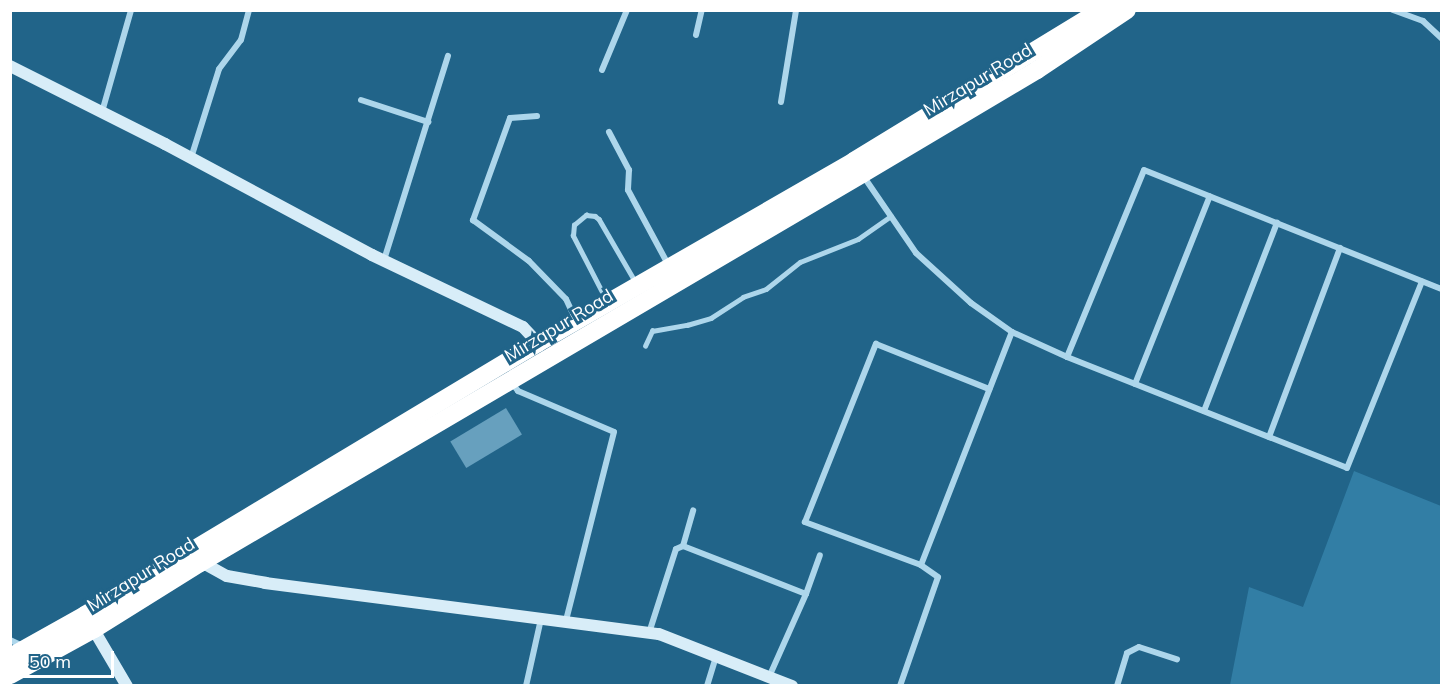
<!DOCTYPE html>
<style>
body{margin:0}
#map{position:relative;width:1452px;height:696px;overflow:hidden;background:#216489;font-family:Mulish,sans-serif}
div>[style]{position:absolute}
[style*='--x']{left:calc(var(--x)*1px);top:calc(var(--y)*1px);width:calc(var(--w)*1px);rotate:calc(var(--a)*1deg)}
.green>*{inset:0;background:#327ea5}
.building>*{inset:0;background:#67a0be;transform-origin:0 0}
.lane>*{height:4.5px;margin:-2.25px;padding:0 2.25px;transform-origin:2.25px;border-radius:2.25px;background:#add6eb}
.street>*{height:6px;margin:-3px;padding:0 3px;transform-origin:3px;border-radius:3px;background:#add6eb}
.secondary>*{height:12px;margin:-6px;padding:0 6px;transform-origin:6px;border-radius:6px;background:#d8edf8}
.highway>*{height:18px;margin:-9px;padding:0 9px;transform-origin:9px;border-radius:9px;background:#fff}
span{translate:-50% -50%;white-space:nowrap;text-align:center;line-height:1.15;-webkit-text-stroke:6px #216489;paint-order:stroke}
.street-label{font-size:18px;color:#fff}
.frame{position:absolute;inset:0;border:12px solid #fff;pointer-events:none}
.scale{position:absolute;left:18px;top:651px;width:96px;height:27px;box-sizing:border-box;border:3px solid #fff;border-top:0;padding-left:8px;font-size:18px;line-height:21px;white-space:nowrap;color:#fff;-webkit-text-stroke:4px #216489;paint-order:stroke}
</style>
<div id="map">
<div class="green">
<div style="clip-path:polygon(1354px 471px,1441px 506px,1441px 685px,1230px 685px,1249px 587px,1303px 607px)"></div>
</div>
<div class="building">
<div style="left:506px;top:408px;width:31px;height:65px;rotate:59deg"></div>
</div>
<div class="lane">
<div style="--x:605;--y:298;--w:70;--a:-117.3"></div>
<div style="--x:573;--y:236;--w:11;--a:-85"></div>
<div style="--x:574;--y:225;--w:16;--a:-40"></div>
<div style="--x:586;--y:215;--w:9;--a:6"></div>
<div style="--x:595;--y:216;--w:5;--a:37"></div>
<div style="--x:599;--y:219;--w:72;--a:59.9"></div>
<div style="--x:645;--y:346;--w:17;--a:-65"></div>
<div style="--x:652;--y:331;--w:36;--a:-10"></div>
<div style="--x:687;--y:325;--w:25;--a:-16"></div>
<div style="--x:711;--y:318;--w:38;--a:-33"></div>
<div style="--x:743;--y:297;--w:24;--a:-19"></div>
<div style="--x:766;--y:289;--w:43;--a:-38.5"></div>
<div style="--x:800;--y:262;--w:62;--a:-21.6"></div>
<div style="--x:858;--y:239;--w:40;--a:-34.9"></div>
</div>
<div class="street">
<div style="--x:1393;--y:10;--w:32;--a:20"></div>
<div style="--x:1423;--y:21;--w:26;--a:43"></div>
<div style="--x:696;--y:35;--w:26;--a:-77"></div>
<div style="--x:602;--y:70;--w:65;--a:-67.4"></div>
<div style="--x:361;--y:100;--w:71;--a:18.2"></div>
<div style="--x:781;--y:102;--w:93;--a:-80.7"></div>
<div style="--x:102;--y:112;--w:106;--a:-74.1"></div>
<div style="--x:537;--y:116;--w:27;--a:176"></div>
<div style="--x:510;--y:118;--w:109;--a:109.9"></div>
<div style="--x:473;--y:220;--w:69;--a:36.2"></div>
<div style="--x:529;--y:261;--w:53;--a:45.8"></div>
<div style="--x:566;--y:299;--w:23;--a:65"></div>
<div style="--x:609;--y:132;--w:43;--a:62.2"></div>
<div style="--x:629;--y:170;--w:20;--a:93"></div>
<div style="--x:628;--y:190;--w:86;--a:61.7"></div>
<div style="--x:191;--y:158;--w:93;--a:-72.5"></div>
<div style="--x:219;--y:69;--w:36;--a:-53"></div>
<div style="--x:241;--y:40;--w:31;--a:-75"></div>
<div style="--x:864;--y:177;--w:92;--a:55.6"></div>
<div style="--x:916;--y:253;--w:74;--a:42.3"></div>
<div style="--x:971;--y:303;--w:50;--a:35.3"></div>
<div style="--x:1012;--y:332;--w:60;--a:24.4"></div>
<div style="--x:1067;--y:357;--w:301;--a:21.6"></div>
<div style="--x:1347;--y:468;--w:201;--a:-68.1"></div>
<div style="--x:384;--y:260;--w:214;--a:-72.6"></div>
<div style="--x:1067;--y:357;--w:202;--a:-67.6"></div>
<div style="--x:1144;--y:170;--w:321;--a:21.8"></div>
<div style="--x:512;--y:383;--w:10;--a:53"></div>
<div style="--x:518;--y:391;--w:104;--a:23.1"></div>
<div style="--x:614;--y:432;--w:194;--a:104.3"></div>
<div style="--x:1135;--y:384;--w:202;--a:-68.3"></div>
<div style="--x:1204;--y:411;--w:202;--a:-68.8"></div>
<div style="--x:1269;--y:437;--w:202;--a:-69.4"></div>
<div style="--x:683;--y:546;--w:37;--a:-74"></div>
<div style="--x:921;--y:565;--w:250;--a:-68.7"></div>
<div style="--x:806;--y:594;--w:41;--a:-70.3"></div>
<div style="--x:649;--y:633;--w:88;--a:-72.2"></div>
<div style="--x:676;--y:549;--w:8;--a:-23"></div>
<div style="--x:683;--y:546;--w:132;--a:21.3"></div>
<div style="--x:806;--y:594;--w:91;--a:114"></div>
<div style="--x:10;--y:640;--w:14;--a:25"></div>
<div style="--x:526;--y:686;--w:69;--a:-77.4"></div>
<div style="--x:707;--y:686;--w:31;--a:-73"></div>
<div style="--x:900;--y:686;--w:115;--a:-70.8"></div>
<div style="--x:938;--y:577;--w:21;--a:-145"></div>
<div style="--x:921;--y:565;--w:124;--a:-159.7"></div>
<div style="--x:805;--y:522;--w:192;--a:-68.3"></div>
<div style="--x:876;--y:344;--w:122;--a:21.7"></div>
<div style="--x:1117;--y:686;--w:34;--a:-73"></div>
<div style="--x:1127;--y:653;--w:13;--a:-27"></div>
<div style="--x:1139;--y:647;--w:40;--a:18"></div>
</div>
<div class="secondary">
<div style="--x:10;--y:66;--w:174;--a:26.7"></div>
<div style="--x:165;--y:144;--w:235;--a:28.2"></div>
<div style="--x:372;--y:255;--w:167;--a:25.5"></div>
<div style="--x:523;--y:327;--w:22;--a:47"></div>
<div style="--x:196;--y:559;--w:35;--a:29"></div>
<div style="--x:227;--y:576;--w:39;--a:10"></div>
<div style="--x:265;--y:583;--w:397;--a:7.4"></div>
<div style="--x:659;--y:634;--w:143;--a:21.4"></div>
<div style="--x:91;--y:625;--w:71;--a:59.5"></div>
</div>
<div class="highway">
<div style="--x:10;--y:657;--w:86;--a:-29.2"></div>
<div style="--x:85;--y:615;--w:528;--a:-30.98"></div>
<div style="--x:538;--y:343;--w:365;--a:-29.9"></div>
<div style="--x:854;--y:161;--w:289;--a:-31.4"></div>
<div style="--x:10;--y:675;--w:96;--a:-28.7"></div>
<div style="--x:94;--y:629;--w:125;--a:-31.9"></div>
<div style="--x:200;--y:563;--w:768;--a:-30.44"></div>
<div style="--x:862;--y:174;--w:204;--a:-30.7"></div>
<div style="--x:1037;--y:70;--w:108;--a:-33.7"></div>
</div>
<div class="street-label">
<span style="left:978px;top:80px;rotate:-31deg">Mirzapur Road</span>
<span style="left:559px;top:326px;rotate:-31deg">Mirzapur Road</span>
<span style="left:141px;top:575px;rotate:-32deg">Mirzapur Road</span>
</div>
<div class="frame"></div>
<div class="scale">50 m</div>
</div>
